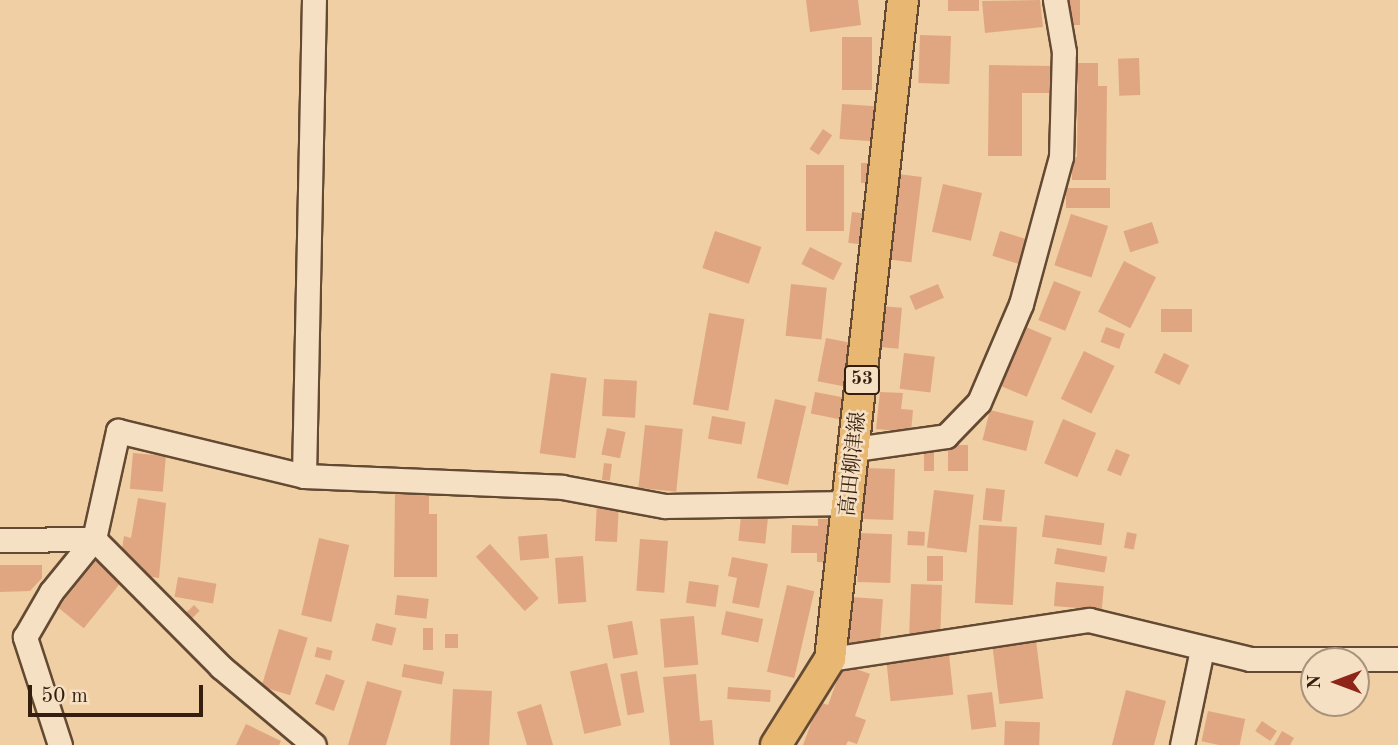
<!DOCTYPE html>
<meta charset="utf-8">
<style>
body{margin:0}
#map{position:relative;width:1398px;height:745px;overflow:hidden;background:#efcfa3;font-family:"Old Standard TT","Noto Serif JP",serif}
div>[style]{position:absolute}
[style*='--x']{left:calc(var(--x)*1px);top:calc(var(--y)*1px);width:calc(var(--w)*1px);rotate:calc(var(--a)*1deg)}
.building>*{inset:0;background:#e0a681;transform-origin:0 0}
.roads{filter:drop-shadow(2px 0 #644a33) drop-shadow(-2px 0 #644a33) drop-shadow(0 2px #644a33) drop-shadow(0 -2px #644a33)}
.minor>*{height:23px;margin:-11.5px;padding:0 11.5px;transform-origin:11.5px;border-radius:11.5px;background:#f5e0c3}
.major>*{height:30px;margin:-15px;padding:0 15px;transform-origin:15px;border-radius:15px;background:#e8b872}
span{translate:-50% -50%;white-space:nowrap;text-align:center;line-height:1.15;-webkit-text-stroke:5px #f5e0c3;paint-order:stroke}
.shield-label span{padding:2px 5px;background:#f5e0c3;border:2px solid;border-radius:5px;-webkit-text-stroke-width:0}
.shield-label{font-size:19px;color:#351e0e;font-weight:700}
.street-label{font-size:21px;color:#351e0e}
.north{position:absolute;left:1300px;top:647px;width:70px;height:70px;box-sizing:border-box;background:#f5e0c3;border:2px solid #a8927b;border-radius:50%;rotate:270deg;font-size:19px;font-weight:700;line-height:28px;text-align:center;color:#351e0e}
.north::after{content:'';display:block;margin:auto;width:24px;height:32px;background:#8f2418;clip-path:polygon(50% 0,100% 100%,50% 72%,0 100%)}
.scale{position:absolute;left:28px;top:685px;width:175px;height:32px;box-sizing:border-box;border:4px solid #351e0e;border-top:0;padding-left:9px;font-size:21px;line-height:24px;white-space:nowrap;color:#351e0e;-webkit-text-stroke:5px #f5e0c3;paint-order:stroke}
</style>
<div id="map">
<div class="building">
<div style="clip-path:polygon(806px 0,858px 0,861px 25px,810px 32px)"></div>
<div style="left:948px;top:0;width:31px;height:11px"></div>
<div style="clip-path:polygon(1040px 0,1043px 27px,985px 33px,982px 1px)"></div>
<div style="left:1064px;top:0;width:16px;height:25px"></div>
<div style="left:920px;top:35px;width:31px;height:48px;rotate:2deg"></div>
<div style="left:842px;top:37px;width:30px;height:53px"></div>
<div style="left:1139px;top:58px;width:37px;height:21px;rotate:88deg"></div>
<div style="clip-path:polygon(1078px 63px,1098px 63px,1098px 86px,1107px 86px,1106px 180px,1072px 180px,1072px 157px,1077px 157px)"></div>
<div style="clip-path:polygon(989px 65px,1052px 66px,1052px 93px,1022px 93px,1022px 156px,988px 156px)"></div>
<div style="left:842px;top:104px;width:41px;height:35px;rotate:4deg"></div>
<div style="left:823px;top:129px;width:11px;height:24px;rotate:34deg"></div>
<div style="left:861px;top:163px;width:12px;height:20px"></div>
<div style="left:806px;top:165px;width:38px;height:66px"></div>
<div style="left:898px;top:174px;width:24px;height:86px;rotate:7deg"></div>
<div style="left:943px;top:184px;width:40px;height:49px;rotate:13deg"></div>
<div style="left:1066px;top:188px;width:44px;height:20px"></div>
<div style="left:852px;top:212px;width:16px;height:31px;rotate:7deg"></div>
<div style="left:1071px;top:214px;width:39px;height:54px;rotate:18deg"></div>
<div style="left:1152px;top:222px;width:22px;height:30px;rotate:72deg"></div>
<div style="left:715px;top:231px;width:49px;height:39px;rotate:19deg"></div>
<div style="left:1000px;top:231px;width:34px;height:26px;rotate:17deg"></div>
<div style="left:810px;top:247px;width:36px;height:19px;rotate:27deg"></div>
<div style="left:1124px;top:261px;width:36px;height:57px;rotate:27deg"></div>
<div style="left:1054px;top:281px;width:29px;height:42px;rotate:22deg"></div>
<div style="left:791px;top:284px;width:36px;height:52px;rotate:6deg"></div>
<div style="left:938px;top:284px;width:15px;height:31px;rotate:67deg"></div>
<div style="left:881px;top:306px;width:21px;height:41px;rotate:5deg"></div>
<div style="left:1161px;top:309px;width:31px;height:23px"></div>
<div style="left:709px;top:313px;width:36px;height:93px;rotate:10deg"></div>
<div style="left:1026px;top:327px;width:28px;height:64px;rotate:23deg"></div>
<div style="left:1106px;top:327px;width:20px;height:16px;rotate:20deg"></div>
<div style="left:826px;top:338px;width:33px;height:44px;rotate:11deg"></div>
<div style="left:1084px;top:351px;width:34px;height:53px;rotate:26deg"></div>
<div style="left:904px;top:353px;width:31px;height:36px;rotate:7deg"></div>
<div style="left:1164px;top:353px;width:28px;height:22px;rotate:26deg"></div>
<div style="left:551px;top:373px;width:36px;height:81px;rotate:8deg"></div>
<div style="left:604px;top:379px;width:33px;height:37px;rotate:3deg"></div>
<div style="left:815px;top:392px;width:37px;height:22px;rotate:11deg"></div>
<div style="clip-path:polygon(880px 392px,903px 393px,901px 409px,913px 410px,911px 432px,876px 429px)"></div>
<div style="left:775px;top:399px;width:32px;height:81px;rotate:13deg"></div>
<div style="left:990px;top:410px;width:45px;height:31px;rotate:14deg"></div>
<div style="left:712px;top:416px;width:34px;height:23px;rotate:10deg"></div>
<div style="left:1063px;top:419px;width:36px;height:48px;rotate:23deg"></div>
<div style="left:645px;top:425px;width:38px;height:63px;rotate:6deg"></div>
<div style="left:607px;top:428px;width:19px;height:27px;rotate:12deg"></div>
<div style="left:968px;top:445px;width:26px;height:20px;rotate:90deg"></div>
<div style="left:1116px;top:449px;width:15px;height:23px;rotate:23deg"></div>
<div style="left:924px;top:451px;width:10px;height:20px"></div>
<div style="left:133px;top:453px;width:33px;height:36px;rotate:5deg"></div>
<div style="left:604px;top:463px;width:8px;height:17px;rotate:7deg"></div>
<div style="left:865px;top:468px;width:30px;height:51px;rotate:2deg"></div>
<div style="left:986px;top:488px;width:19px;height:32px;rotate:6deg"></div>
<div style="left:934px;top:490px;width:40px;height:58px;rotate:7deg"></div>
<div style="clip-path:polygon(395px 493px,429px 493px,429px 514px,437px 514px,437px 577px,394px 577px)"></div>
<div style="clip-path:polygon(138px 498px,166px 503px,159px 578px,140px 575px,142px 566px,126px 563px,121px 556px,124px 536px,131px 538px)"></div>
<div style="left:597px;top:503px;width:22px;height:38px;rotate:3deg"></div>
<div style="left:1045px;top:515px;width:60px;height:22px;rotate:8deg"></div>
<div style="left:741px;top:516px;width:27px;height:25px;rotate:6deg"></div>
<div style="clip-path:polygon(818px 519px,840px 519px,838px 563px,817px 562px,817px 553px,791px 553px,792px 525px,818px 526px)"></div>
<div style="left:979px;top:525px;width:38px;height:78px;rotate:3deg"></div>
<div style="left:908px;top:531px;width:17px;height:14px;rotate:3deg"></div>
<div style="left:1127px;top:532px;width:10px;height:16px;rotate:11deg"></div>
<div style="left:859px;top:533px;width:33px;height:49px;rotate:2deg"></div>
<div style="left:547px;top:534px;width:24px;height:29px;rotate:85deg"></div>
<div style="left:319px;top:538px;width:31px;height:79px;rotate:13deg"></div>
<div style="left:640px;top:539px;width:28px;height:52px;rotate:4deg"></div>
<div style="left:490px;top:544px;width:73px;height:19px;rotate:48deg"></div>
<div style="left:1057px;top:548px;width:51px;height:16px;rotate:10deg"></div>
<div style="left:583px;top:556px;width:46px;height:28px;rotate:86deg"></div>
<div style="left:927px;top:556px;width:16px;height:25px"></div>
<div style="left:99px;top:557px;width:33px;height:65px;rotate:39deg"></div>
<div style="clip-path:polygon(732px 557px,768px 564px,759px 608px,732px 603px,737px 578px,728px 576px)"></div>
<div style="clip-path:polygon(0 565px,42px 565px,42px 578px,30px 591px,0 592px)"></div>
<div style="left:178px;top:577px;width:39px;height:20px;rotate:10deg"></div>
<div style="left:689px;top:581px;width:30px;height:22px;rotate:8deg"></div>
<div style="left:1056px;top:582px;width:48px;height:24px;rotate:5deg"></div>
<div style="left:911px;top:584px;width:31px;height:50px;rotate:2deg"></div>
<div style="left:787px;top:585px;width:28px;height:89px;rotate:13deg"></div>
<div style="left:397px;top:595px;width:32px;height:20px;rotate:7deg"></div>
<div style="left:851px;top:597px;width:32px;height:46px;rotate:4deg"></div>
<div style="left:194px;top:605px;width:8px;height:16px;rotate:45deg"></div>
<div style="left:726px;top:611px;width:38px;height:24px;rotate:12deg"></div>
<div style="left:694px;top:616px;width:49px;height:34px;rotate:85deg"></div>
<div style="left:632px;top:621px;width:34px;height:25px;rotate:80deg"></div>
<div style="left:376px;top:623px;width:21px;height:18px;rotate:14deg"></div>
<div style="left:423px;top:628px;width:10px;height:22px"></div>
<div style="left:279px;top:629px;width:30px;height:60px;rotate:17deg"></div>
<div style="left:445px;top:634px;width:13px;height:14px"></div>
<div style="left:1036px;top:640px;width:59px;height:44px;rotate:83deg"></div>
<div style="left:317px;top:647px;width:16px;height:10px;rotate:14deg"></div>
<div style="left:949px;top:654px;width:41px;height:63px;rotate:84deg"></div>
<div style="left:607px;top:663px;width:64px;height:38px;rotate:77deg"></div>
<div style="left:404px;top:664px;width:41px;height:13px;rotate:11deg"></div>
<div style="clip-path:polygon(843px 664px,870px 674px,855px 716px,866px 720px,857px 744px,848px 741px,846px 745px,803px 745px,819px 702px,828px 705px)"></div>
<div style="left:637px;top:671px;width:42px;height:17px;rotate:80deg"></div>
<div style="left:326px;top:674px;width:20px;height:32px;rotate:20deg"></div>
<div style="clip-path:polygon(696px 674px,700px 721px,712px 720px,714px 745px,670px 745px,663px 677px)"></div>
<div style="clip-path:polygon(367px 681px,402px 691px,386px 745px,348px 745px)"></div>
<div style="left:728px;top:687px;width:43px;height:12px;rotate:4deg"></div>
<div style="left:453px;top:689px;width:39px;height:56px;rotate:3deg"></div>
<div style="clip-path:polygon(1126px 690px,1166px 701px,1154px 745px,1112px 745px)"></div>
<div style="left:992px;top:692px;width:35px;height:25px;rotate:83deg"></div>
<div style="clip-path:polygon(541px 704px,553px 745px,527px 745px,517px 712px)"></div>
<div style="left:1208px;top:711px;width:38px;height:31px;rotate:12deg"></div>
<div style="left:1005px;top:721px;width:35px;height:24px;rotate:2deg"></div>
<div style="left:1262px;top:721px;width:18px;height:12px;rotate:34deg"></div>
<div style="clip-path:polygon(246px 724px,281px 741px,279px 745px,236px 745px)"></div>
<div style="clip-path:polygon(1282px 731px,1294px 738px,1290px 745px,1274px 745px)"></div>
</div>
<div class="roads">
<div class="minor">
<div style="--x:855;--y:449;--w:92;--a:-8.1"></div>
<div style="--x:946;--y:436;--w:47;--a:-45.9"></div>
<div style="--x:979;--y:402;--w:107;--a:-66.8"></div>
<div style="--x:1021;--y:304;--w:152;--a:-74.8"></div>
<div style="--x:1061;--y:157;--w:105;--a:-88.4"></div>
<div style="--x:1064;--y:52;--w:53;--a:-99.8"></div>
<div style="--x:304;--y:476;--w:476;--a:-88.8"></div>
<div style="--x:0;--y:540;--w:94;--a:-0.6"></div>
<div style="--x:94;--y:539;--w:180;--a:45.2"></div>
<div style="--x:221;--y:667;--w:121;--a:40"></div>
<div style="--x:830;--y:659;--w:262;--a:-8.6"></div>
<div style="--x:1089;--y:620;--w:166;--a:13.6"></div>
<div style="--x:1250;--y:659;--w:148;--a:0"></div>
<div style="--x:60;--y:745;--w:114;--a:-108"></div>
<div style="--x:25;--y:637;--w:52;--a:-60"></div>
<div style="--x:51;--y:592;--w:68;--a:-50.9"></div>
<div style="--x:94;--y:539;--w:111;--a:-77.5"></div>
<div style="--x:118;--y:431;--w:191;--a:13.6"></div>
<div style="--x:304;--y:476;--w:258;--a:2.4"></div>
<div style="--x:562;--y:487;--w:105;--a:10.5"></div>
<div style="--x:665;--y:506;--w:184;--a:-0.9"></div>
<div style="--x:1182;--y:745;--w:98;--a:-78.2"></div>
</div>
<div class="major">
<div style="--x:776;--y:745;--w:102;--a:-57.9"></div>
<div style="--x:830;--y:659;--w:663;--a:-83.68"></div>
</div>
</div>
<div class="shield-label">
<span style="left:862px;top:380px">53</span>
</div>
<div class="street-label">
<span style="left:854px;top:464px;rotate:-84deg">高田柳津線</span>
</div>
<div class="north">N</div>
<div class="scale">50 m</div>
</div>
